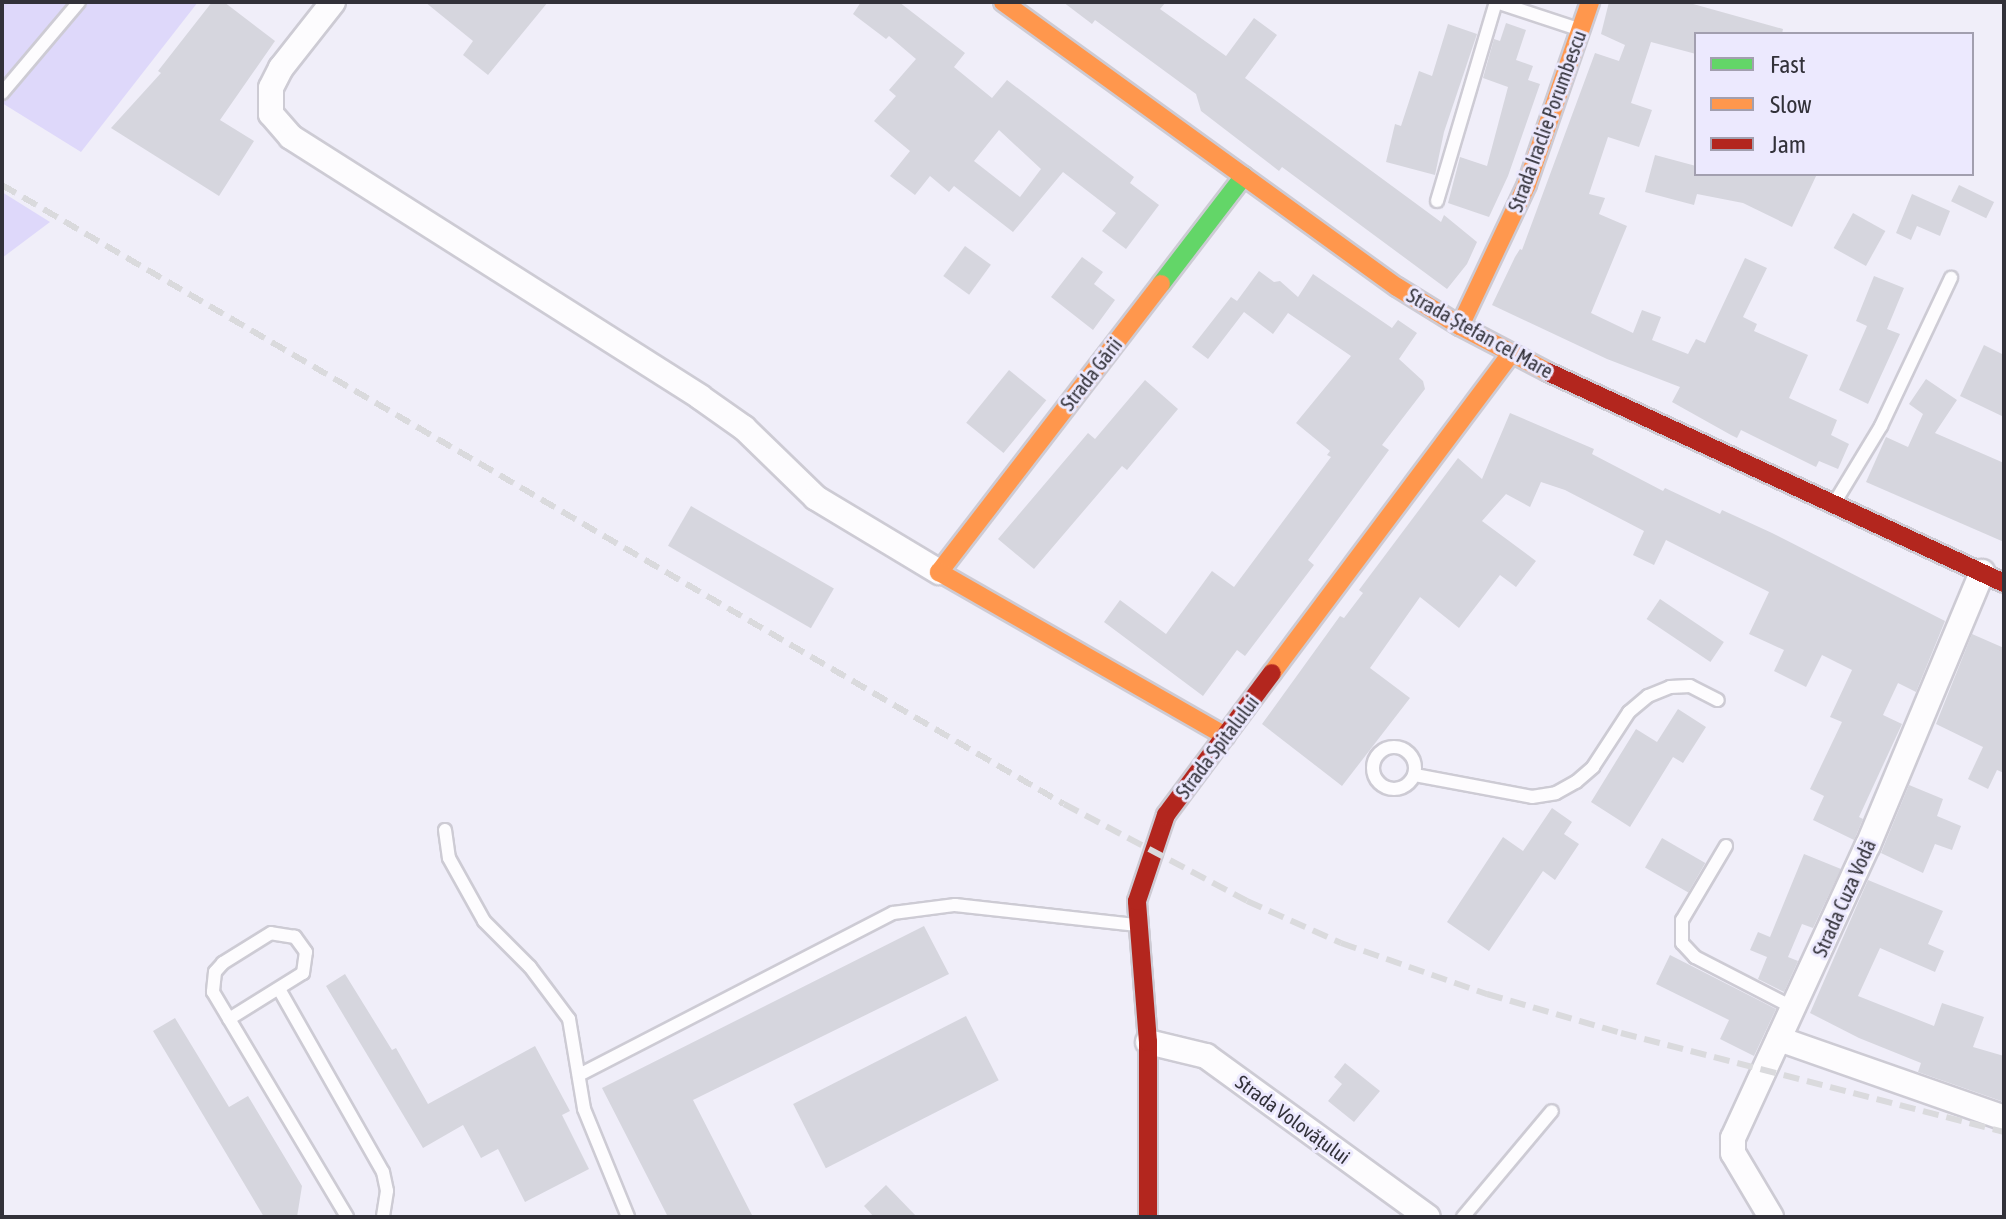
<!DOCTYPE html>
<meta charset="utf-8">
<style>
body{margin:0}
#map{position:relative;width:2006px;height:1219px;overflow:hidden;background:#f0eef9;font-family:"Asap Condensed",sans-serif}
div>[style]{position:absolute}
[style*='--x']{left:calc(var(--x)*1px);top:calc(var(--y)*1px);width:calc(var(--w)*1px);rotate:calc(var(--a)*1deg)}
.green>*{inset:0;background:#ded8fa}
.building>*{inset:0;background:#d6d6de;transform-origin:0 0}
.roads{filter:drop-shadow(2px 0 #cdcbd4) drop-shadow(-2px 0 #cdcbd4) drop-shadow(0 2px #cdcbd4) drop-shadow(0 -2px #cdcbd4)}
.lane>*{height:12px;margin:-6px;padding:0 6px;transform-origin:6px;border-radius:6px;background:#fdfcfe}
.lane>.ring{margin:-6px;padding:0;box-sizing:content-box;background:none;border:12px solid #fdfcfe;border-radius:50%}
.street>*{height:24px;margin:-12px;padding:0 12px;transform-origin:12px;border-radius:12px;background:#fdfcfe}
.fast>*{height:18px;margin:-9px;padding:0 9px;transform-origin:9px;border-radius:9px;background:#63d668}
.slow>*{height:18px;margin:-9px;padding:0 9px;transform-origin:9px;border-radius:9px;background:#ff974d}
.jam>*{height:18px;margin:-9px;padding:0 9px;transform-origin:9px;border-radius:9px;background:#b3261e}
.rail>*{height:6px;margin-top:-3px;transform-origin:0;background:repeating-linear-gradient(90deg,#dadadd 0 16px,transparent 0 24px)}
span{translate:-50% -50%;white-space:nowrap;text-align:center;line-height:1.15;-webkit-text-stroke:6px #ece9fe;paint-order:stroke}
.street-label{font-size:20px;color:#323139}
.frame{position:absolute;inset:0;border:4px solid #323139;pointer-events:none}
.legend{position:absolute;left:1694px;top:32px;width:280px;height:144px;box-sizing:border-box;background:#ece9fe;border:2px solid #a29faf;margin:0;padding:10px 14px;list-style:none;font-size:24px;color:#323139}
.legend li{display:flex;align-items:center;gap:16px;height:40px}
.legend b{width:40px;border:2px solid #a29faf}
</style>
<div id="map">
<div class="green">
<div style="clip-path:polygon(2px 2px,198px 2px,81px 152px,2px 103px)"></div>
<div style="clip-path:polygon(2px 192px,50px 222px,2px 258px)"></div>
</div>
<div class="building">
<div style="clip-path:polygon(212px 2px,224px 2px,275px 41px,220px 120px,254px 141px,219px 196px,111px 128px,161px 73px,158px 71px)"></div>
<div style="clip-path:polygon(425px 2px,548px 2px,488px 75px,463px 55px,473px 41px)"></div>
<div style="clip-path:polygon(evenodd,861px 2px,899px 2px,965px 53px,954px 67px,992px 98px,1007px 80px,1134px 177px,1130px 183px,1159px 205px,1126px 249px,1102px 231px,1116px 213px,1063px 172px,1013px 232px,954px 186px,949px 192px,930px 176px,915px 195px,890px 176px,910px 151px,874px 121px,896px 96px,889px 90px,916px 59px,889px 36px,886px 39px,853px 14px,861px 2px,999px 130px,1041px 169px,1020px 197px,974px 161px,999px 130px)"></div>
<div style="clip-path:polygon(1063px 2px,1166px 2px,1160px 9px,1226px 56px,1254px 18px,1277px 35px,1245px 78px,1441px 222px,1444px 215px,1477px 242px,1467px 264px,1447px 289px,1282px 167px,1279px 171px,1201px 111px,1196px 94px,1095px 20px,1092px 24px)"></div>
<div style="clip-path:polygon(1609px 2px,1686px 2px,1783px 29px,1782px 34px,1696px 34px,1696px 54px,1651px 42px,1631px 103px,1652px 110px,1639px 147px,1608px 137px,1589px 194px,1605px 198px,1599px 214px,1627px 226px,1591px 313px,1633px 333px,1642px 310px,1661px 317px,1652px 340px,1688px 354px,1696px 339px,1705px 343px,1745px 258px,1767px 268px,1743px 317px,1757px 324px,1754px 331px,1808px 355px,1789px 398px,1837px 420px,1831px 435px,1849px 444px,1838px 469px,1819px 461px,1816px 467px,1741px 430px,1737px 438px,1731px 435px,1672px 402px,1680px 387px,1607px 359px,1492px 305px,1515px 257px,1520px 249px,1522px 250px,1595px 53px,1619px 61px,1625px 45px,1601px 34px)"></div>
<div style="clip-path:polygon(1506px 23px,1526px 30px,1516px 60px,1533px 66px,1528px 80px,1540px 84px,1508px 176px,1489px 217px,1448px 203px,1460px 157px,1487px 166px,1508px 87px,1483px 78px,1494px 39px,1500px 41px)"></div>
<div style="clip-path:polygon(1448px 24px,1477px 34px,1444px 132px,1435px 175px,1386px 162px,1395px 124px,1401px 126px,1419px 71px,1432px 76px)"></div>
<div style="clip-path:polygon(1655px 155px,1696px 166px,1696px 174px,1817px 174px,1792px 227px,1743px 203px,1697px 194px,1694px 205px,1645px 192px)"></div>
<div style="left:1959px;top:185px;width:39px;height:18px;rotate:26deg"></div>
<div style="clip-path:polygon(1912px 194px,1950px 211px,1940px 236px,1917px 226px,1911px 240px,1896px 233px)"></div>
<div style="left:1853px;top:213px;width:37px;height:40px;rotate:29deg"></div>
<div style="left:965px;top:246px;width:32px;height:37px;rotate:36deg"></div>
<div style="clip-path:polygon(1082px 257px,1103px 272px,1094px 284px,1115px 300px,1093px 330px,1051px 297px)"></div>
<div style="clip-path:polygon(1259px 271px,1274px 282px,1280px 281px,1298px 297px,1313px 274px,1392px 328px,1398px 320px,1417px 333px,1399px 359px,1423px 381px,1425px 389px,1382px 445px,1389px 450px,1308px 560px,1314px 565px,1245px 656px,1237px 650px,1203px 696px,1104px 622px,1120px 600px,1166px 634px,1212px 571px,1234px 587px,1331px 457px,1327px 455px,1330px 451px,1296px 423px,1351px 356px,1288px 313px,1273px 334px,1244px 312px,1208px 359px,1192px 347px,1231px 297px,1237px 301px)"></div>
<div style="clip-path:polygon(1874px 276px,1904px 288px,1887px 329px,1900px 334px,1868px 404px,1839px 390px,1867px 326px,1856px 321px)"></div>
<div style="clip-path:polygon(1984px 345px,2004px 355px,2004px 417px,1960px 396px)"></div>
<div style="left:1009px;top:370px;width:48px;height:68px;rotate:39deg"></div>
<div style="clip-path:polygon(1926px 379px,1957px 400px,1935px 433px,2004px 463px,2004px 542px,1866px 482px,1886px 437px,1908px 447px,1923px 414px,1909px 404px)"></div>
<div style="clip-path:polygon(1145px 380px,1178px 409px,1127px 470px,1122px 466px,1034px 569px,998px 539px,1088px 433px,1095px 439px)"></div>
<div style="clip-path:polygon(1510px 413px,1594px 449px,1592px 454px,1663px 491px,1665px 488px,1720px 514px,1722px 510px,1772px 533px,1945px 621px,1916px 692px,1898px 683px,1883px 715px,1902px 724px,1859px 817px,1863px 819px,1854px 840px,1813px 820px,1824px 796px,1810px 789px,1842px 722px,1830px 717px,1852px 670px,1822px 655px,1806px 687px,1774px 671px,1784px 650px,1749px 634px,1769px 592px,1666px 540px,1654px 565px,1633px 555px,1644px 531px,1565px 490px,1541px 482px,1530px 507px,1506px 494px,1482px 521px,1536px 561px,1516px 587px,1500px 575px,1459px 628px,1420px 597px,1370px 668px,1410px 698px,1342px 786px,1262px 724px,1340px 616px,1344px 618px,1363px 593px,1359px 590px,1458px 458px,1482px 479px)"></div>
<div style="left:691px;top:506px;width:165px;height:46px;rotate:30deg"></div>
<div style="left:1660px;top:599px;width:77px;height:24px;rotate:34deg"></div>
<div style="clip-path:polygon(1972px 634px,2004px 648px,2004px 773px,1997px 770px,1988px 789px,1968px 779px,1983px 747px,1936px 724px)"></div>
<div style="clip-path:polygon(1678px 709px,1706px 727px,1683px 763px,1673px 757px,1630px 827px,1591px 802px,1636px 729px,1657px 742px)"></div>
<div style="clip-path:polygon(1909px 785px,1943px 799px,1937px 816px,1961px 826px,1952px 850px,1935px 844px,1923px 873px,1881px 853px)"></div>
<div style="clip-path:polygon(1552px 808px,1572px 822px,1564px 834px,1579px 844px,1555px 880px,1543px 871px,1489px 951px,1447px 922px,1503px 837px,1523px 851px)"></div>
<div style="left:1662px;top:838px;width:50px;height:34px;rotate:30deg"></div>
<div style="clip-path:polygon(1804px 854px,1841px 869px,1813px 928px,1802px 924px,1788px 957px,1798px 961px,1784px 992px,1758px 979px,1767px 957px,1750px 950px,1758px 932px,1770px 937px)"></div>
<div style="clip-path:polygon(1868px 880px,1943px 911px,1928px 944px,1944px 951px,1935px 972px,1880px 948px,1858px 996px,1934px 1026px,1942px 1003px,1984px 1017px,1973px 1047px,2004px 1056px,2004px 1102px,1918px 1072px,1921px 1063px,1859px 1038px,1810px 1013px)"></div>
<div style="clip-path:polygon(924px 926px,949px 974px,693px 1100px,753px 1217px,668px 1217px,602px 1088px)"></div>
<div style="clip-path:polygon(1670px 955px,1776px 1009px,1754px 1056px,1720px 1039px,1729px 1020px,1656px 984px)"></div>
<div style="clip-path:polygon(345px 974px,392px 1050px,396px 1048px,428px 1104px,535px 1046px,570px 1111px,562px 1115px,589px 1169px,525px 1202px,498px 1149px,481px 1158px,463px 1125px,423px 1148px,326px 986px)"></div>
<div style="left:966px;top:1016px;width:72px;height:194px;rotate:63deg"></div>
<div style="clip-path:polygon(175px 1018px,229px 1107px,248px 1096px,302px 1186px,297px 1217px,264px 1217px,153px 1031px)"></div>
<div style="clip-path:polygon(1345px 1063px,1380px 1091px,1354px 1122px,1328px 1101px,1342px 1084px,1334px 1077px)"></div>
<div style="clip-path:polygon(886px 1185px,917px 1217px,874px 1217px,864px 1206px)"></div>
</div>
<div class="roads">
<div class="lane">
<div style="--x:2;--y:93;--w:119;--a:-49.8"></div>
<div style="--x:1437;--y:201;--w:208;--a:-73.5"></div>
<div style="--x:1496;--y:2;--w:86;--a:18.2"></div>
<div style="--x:1835;--y:502;--w:89;--a:-58.8"></div>
<div style="--x:1881;--y:426;--w:164;--a:-64.7"></div>
<div class="ring" style="left:1373px;top:747px;width:30px;height:30px"></div>
<div style="--x:1415;--y:775;--w:119;--a:10.6"></div>
<div style="--x:1532;--y:797;--w:24;--a:-9"></div>
<div style="--x:1556;--y:793;--w:23;--a:-29"></div>
<div style="--x:1576;--y:782;--w:23;--a:-41"></div>
<div style="--x:1593;--y:767;--w:66;--a:-56.8"></div>
<div style="--x:1629;--y:712;--w:25;--a:-40"></div>
<div style="--x:1648;--y:696;--w:24;--a:-22"></div>
<div style="--x:1670;--y:687;--w:20;--a:-3"></div>
<div style="--x:1690;--y:686;--w:31;--a:27"></div>
<div style="--x:445;--y:830;--w:28;--a:82"></div>
<div style="--x:449;--y:858;--w:72;--a:60.9"></div>
<div style="--x:484;--y:921;--w:65;--a:45"></div>
<div style="--x:530;--y:967;--w:65;--a:53.1"></div>
<div style="--x:569;--y:1019;--w:91;--a:80.5"></div>
<div style="--x:584;--y:1109;--w:117;--a:67.8"></div>
<div style="--x:1726;--y:846;--w:86;--a:120.7"></div>
<div style="--x:1682;--y:920;--w:23;--a:90"></div>
<div style="--x:1682;--y:943;--w:19;--a:47"></div>
<div style="--x:1695;--y:957;--w:111;--a:27.3"></div>
<div style="--x:279;--y:989;--w:210;--a:60.4"></div>
<div style="--x:383;--y:1172;--w:19;--a:78"></div>
<div style="--x:387;--y:1191;--w:26;--a:99"></div>
<div style="--x:229;--y:1019;--w:87;--a:-31.9"></div>
<div style="--x:303;--y:973;--w:21;--a:-82"></div>
<div style="--x:306;--y:952;--w:19;--a:-126"></div>
<div style="--x:295;--y:937;--w:24;--a:-171"></div>
<div style="--x:271;--y:933;--w:57;--a:148"></div>
<div style="--x:223;--y:963;--w:12;--a:132"></div>
<div style="--x:215;--y:972;--w:20;--a:96"></div>
<div style="--x:213;--y:992;--w:262;--a:59.2"></div>
<div style="--x:579;--y:1075;--w:353;--a:-27.3"></div>
<div style="--x:893;--y:913;--w:63;--a:-7.4"></div>
<div style="--x:955;--y:905;--w:181;--a:6.3"></div>
<div style="--x:1463;--y:1217;--w:138;--a:-50"></div>
</div>
<div class="street">
<div style="--x:333;--y:2;--w:84;--a:128.2"></div>
<div style="--x:281;--y:68;--w:22;--a:117"></div>
<div style="--x:271;--y:88;--w:26;--a:90"></div>
<div style="--x:271;--y:114;--w:30;--a:49"></div>
<div style="--x:291;--y:137;--w:485;--a:32.4"></div>
<div style="--x:700;--y:397;--w:54;--a:35.2"></div>
<div style="--x:744;--y:428;--w:100;--a:44.2"></div>
<div style="--x:816;--y:498;--w:144;--a:31"></div>
<div style="--x:1779;--y:1039;--w:238;--a:19.3"></div>
<div style="--x:1148;--y:1042;--w:60;--a:13.6"></div>
<div style="--x:1206;--y:1056;--w:274;--a:36"></div>
<div style="--x:1771;--y:1217;--w:74;--a:-120.7"></div>
<div style="--x:1733;--y:1153;--w:15;--a:-90"></div>
<div style="--x:1733;--y:1138;--w:323;--a:-65.3"></div>
<div style="--x:1868;--y:845;--w:296;--a:-67.3"></div>
</div>
<div class="fast">
<div style="--x:1161;--y:284;--w:136;--a:-52.5"></div>
</div>
<div class="slow">
<div style="--x:1003;--y:2;--w:486;--a:35.9"></div>
<div style="--x:1397;--y:287;--w:74;--a:31.8"></div>
<div style="--x:1460;--y:326;--w:99;--a:27.6"></div>
<div style="--x:1161;--y:284;--w:364;--a:127.6"></div>
<div style="--x:939;--y:572;--w:330;--a:29.8"></div>
<div style="--x:1460;--y:326;--w:157;--a:-64.7"></div>
<div style="--x:1527;--y:184;--w:193;--a:-70.9"></div>
<div style="--x:1272;--y:673;--w:399;--a:-53.2"></div>
</div>
<div class="jam">
<div style="--x:1548;--y:372;--w:502;--a:24.83"></div>
<div style="--x:1148;--y:1217;--w:175;--a:-90"></div>
<div style="--x:1148;--y:1042;--w:141;--a:-94.5"></div>
<div style="--x:1137;--y:901;--w:91;--a:-71.4"></div>
<div style="--x:1166;--y:815;--w:177;--a:-53.3"></div>
</div>
</div>
<div class="rail">
<div style="--x:2;--y:185;--w:1229;--a:30.24"></div>
<div style="--x:1064;--y:804;--w:207;--a:27.9"></div>
<div style="--x:1247;--y:901;--w:103;--a:24.1"></div>
<div style="--x:1341;--y:943;--w:155;--a:19.3"></div>
<div style="--x:1487;--y:994;--w:140;--a:16.2"></div>
<div style="--x:1621;--y:1033;--w:396;--a:14.5"></div>
</div>
<div class="street-label">
<span style="left:1547px;top:121px;rotate:-70deg">Strada Iraclie Porumbescu</span>
<span style="left:1480px;top:333px;rotate:29deg">Strada Ștefan cel Mare</span>
<span style="left:1091px;top:374px;rotate:-52deg">Strada Gării</span>
<span style="left:1217px;top:747px;rotate:-53deg">Strada Spitalului</span>
<span style="left:1844px;top:898px;rotate:-66deg">Strada Cuza Vodă</span>
<span style="left:1293px;top:1119px;rotate:36deg">Strada Volovățului</span>
</div>
<div class="frame"></div>
<ul class="legend">
<li><b style="height:10px;background:#63d668"></b>Fast</li>
<li><b style="height:10px;background:#ff974d"></b>Slow</li>
<li><b style="height:10px;background:#b3261e"></b>Jam</li>
</ul>
</div>
